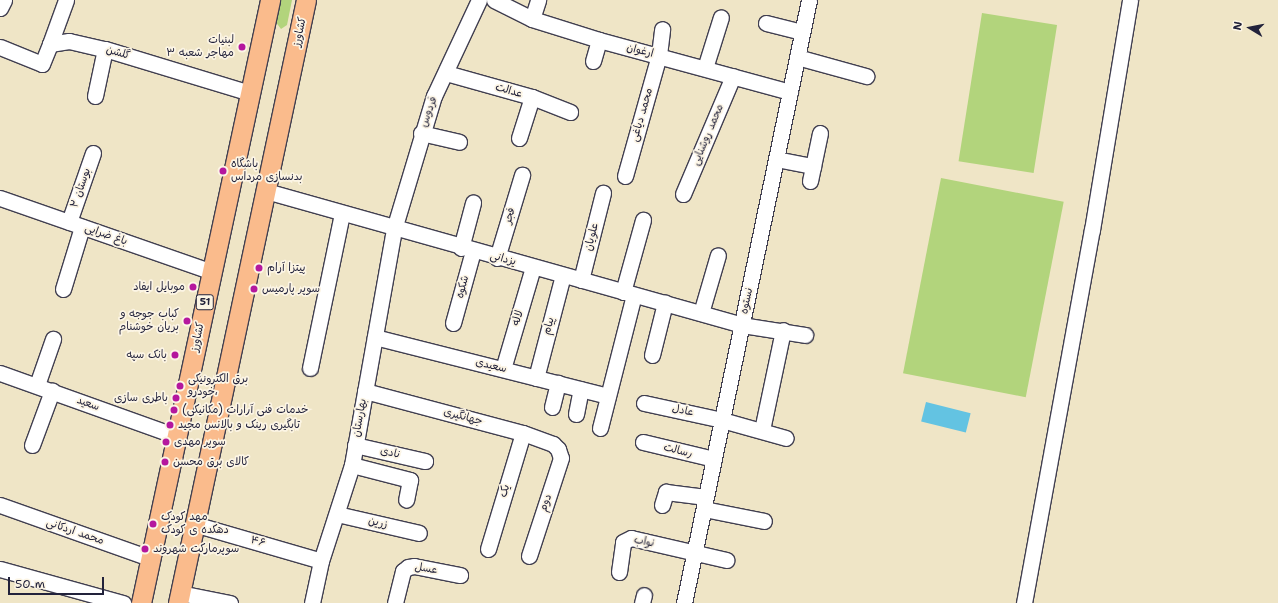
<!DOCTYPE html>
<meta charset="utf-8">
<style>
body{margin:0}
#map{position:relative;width:1278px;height:603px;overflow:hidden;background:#efe5c6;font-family:"Shantell Sans","Playpen Sans Arabic",sans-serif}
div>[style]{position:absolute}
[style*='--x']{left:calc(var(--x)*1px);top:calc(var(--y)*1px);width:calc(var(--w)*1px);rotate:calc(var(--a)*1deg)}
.green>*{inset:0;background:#b2d47c;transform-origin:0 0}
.water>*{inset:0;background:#63c3e2;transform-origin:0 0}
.roads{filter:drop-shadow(1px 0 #413f50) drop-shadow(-1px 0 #413f50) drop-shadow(0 1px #413f50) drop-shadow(0 -1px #413f50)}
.minor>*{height:15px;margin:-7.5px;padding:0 7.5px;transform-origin:7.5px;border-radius:7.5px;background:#fff}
.major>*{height:19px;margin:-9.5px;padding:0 9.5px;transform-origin:9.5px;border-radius:9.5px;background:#fabb8c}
.dots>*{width:11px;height:11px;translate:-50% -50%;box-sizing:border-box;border:2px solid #fcf5e5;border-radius:50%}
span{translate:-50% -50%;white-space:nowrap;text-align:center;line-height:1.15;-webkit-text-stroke:3.5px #fcf5e5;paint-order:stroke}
.shield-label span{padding:1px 3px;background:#fcf5e5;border:1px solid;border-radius:3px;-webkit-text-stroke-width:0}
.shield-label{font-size:10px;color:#22223b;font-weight:700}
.street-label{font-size:11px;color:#22223b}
.poi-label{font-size:11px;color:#22223b}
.right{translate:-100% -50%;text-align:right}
.left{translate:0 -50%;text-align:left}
.north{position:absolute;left:1230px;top:8px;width:40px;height:40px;-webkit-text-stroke:3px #fcf5e5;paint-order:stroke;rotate:280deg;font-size:11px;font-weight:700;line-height:16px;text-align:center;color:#22223b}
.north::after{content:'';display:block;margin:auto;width:14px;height:18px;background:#22223b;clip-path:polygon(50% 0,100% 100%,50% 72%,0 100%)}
.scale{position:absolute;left:8px;top:577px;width:96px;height:18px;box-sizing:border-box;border:2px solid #22223b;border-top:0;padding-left:5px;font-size:12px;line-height:14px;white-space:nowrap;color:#22223b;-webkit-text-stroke:3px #fcf5e5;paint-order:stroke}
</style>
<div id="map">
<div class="green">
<div style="clip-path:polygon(280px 0,292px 0,287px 25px,281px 29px,275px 21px)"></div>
<div style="left:982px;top:13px;width:76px;height:150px;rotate:9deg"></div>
<div style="left:941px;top:178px;width:125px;height:199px;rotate:11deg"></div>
</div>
<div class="water">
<div style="left:926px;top:402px;width:46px;height:20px;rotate:14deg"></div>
</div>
<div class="roads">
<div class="minor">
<div style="--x:494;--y:0;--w:42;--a:26.6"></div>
<div style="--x:532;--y:19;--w:70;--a:17.4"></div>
<div style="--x:599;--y:40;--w:198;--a:15.2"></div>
<div style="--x:0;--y:8;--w:9;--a:-63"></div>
<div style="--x:532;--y:19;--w:20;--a:-72"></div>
<div style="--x:766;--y:23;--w:37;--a:14"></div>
<div style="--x:50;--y:44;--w:47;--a:-70"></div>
<div style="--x:0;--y:47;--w:45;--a:22"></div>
<div style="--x:42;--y:64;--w:22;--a:-68"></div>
<div style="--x:50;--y:44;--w:19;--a:-9"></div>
<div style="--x:69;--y:41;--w:37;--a:13"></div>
<div style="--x:105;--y:49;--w:152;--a:16.9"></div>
<div style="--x:797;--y:57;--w:72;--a:15.4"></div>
<div style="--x:593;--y:61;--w:22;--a:-74"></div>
<div style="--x:705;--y:68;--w:53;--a:-72.6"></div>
<div style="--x:446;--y:73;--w:89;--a:15.6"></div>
<div style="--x:532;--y:97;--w:43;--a:107.6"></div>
<div style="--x:95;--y:96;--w:48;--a:-78"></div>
<div style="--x:532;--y:97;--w:41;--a:21.5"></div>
<div style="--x:421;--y:133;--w:39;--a:13"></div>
<div style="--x:776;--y:159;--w:38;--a:11"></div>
<div style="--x:625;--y:176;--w:126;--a:-74.3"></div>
<div style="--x:659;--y:55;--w:26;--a:-83"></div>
<div style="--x:810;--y:181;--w:49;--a:-78.2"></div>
<div style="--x:266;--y:191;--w:495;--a:15.7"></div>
<div style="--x:742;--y:325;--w:64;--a:9"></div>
<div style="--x:683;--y:194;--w:128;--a:-67"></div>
<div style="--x:0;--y:198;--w:225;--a:19.2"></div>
<div style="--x:69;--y:222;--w:73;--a:-70.8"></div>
<div style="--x:461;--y:248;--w:47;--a:-75.1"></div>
<div style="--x:497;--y:258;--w:87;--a:-73.2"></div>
<div style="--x:581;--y:280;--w:90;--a:-75.8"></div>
<div style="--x:63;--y:289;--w:65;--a:-73"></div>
<div style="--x:623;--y:292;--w:75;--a:-74.5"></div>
<div style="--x:701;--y:313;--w:60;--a:-73.7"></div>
<div style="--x:453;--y:323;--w:75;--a:-74.5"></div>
<div style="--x:375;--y:337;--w:240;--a:14.2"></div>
<div style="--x:652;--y:355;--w:54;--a:-76"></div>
<div style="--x:310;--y:368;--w:158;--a:-78.3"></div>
<div style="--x:503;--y:369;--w:106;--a:-73.6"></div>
<div style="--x:0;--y:373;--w:187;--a:19.7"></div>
<div style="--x:536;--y:378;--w:106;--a:-75.3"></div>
<div style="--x:37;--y:385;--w:49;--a:-70.8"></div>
<div style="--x:365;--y:391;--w:163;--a:14.9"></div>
<div style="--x:523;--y:433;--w:32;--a:20"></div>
<div style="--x:553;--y:444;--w:7;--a:45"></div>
<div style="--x:558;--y:449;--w:9;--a:72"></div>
<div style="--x:561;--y:458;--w:103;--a:108.1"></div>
<div style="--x:644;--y:403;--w:80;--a:12.3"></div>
<div style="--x:722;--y:420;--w:66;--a:15.7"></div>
<div style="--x:552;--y:407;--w:25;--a:-76"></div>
<div style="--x:576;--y:414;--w:25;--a:-79"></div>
<div style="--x:600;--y:428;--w:137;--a:-75.7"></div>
<div style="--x:762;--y:430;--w:102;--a:-78.1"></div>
<div style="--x:643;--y:442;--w:73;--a:13.5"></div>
<div style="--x:32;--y:445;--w:58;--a:-69.7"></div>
<div style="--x:355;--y:445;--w:72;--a:12.9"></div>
<div style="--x:352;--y:465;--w:60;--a:14.5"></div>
<div style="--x:410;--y:480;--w:20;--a:101"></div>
<div style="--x:0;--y:505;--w:159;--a:19.5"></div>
<div style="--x:662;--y:505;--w:14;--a:-73"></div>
<div style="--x:666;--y:492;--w:40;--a:7.1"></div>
<div style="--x:704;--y:509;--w:61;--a:11.3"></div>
<div style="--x:337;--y:514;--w:84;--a:13"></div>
<div style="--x:194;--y:524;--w:132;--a:16.2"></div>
<div style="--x:488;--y:549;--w:121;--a:-73.2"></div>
<div style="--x:0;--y:569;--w:128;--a:15.5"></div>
<div style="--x:619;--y:572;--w:30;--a:-82"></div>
<div style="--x:623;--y:542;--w:9;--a:-27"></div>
<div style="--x:631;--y:538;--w:98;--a:13"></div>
<div style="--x:180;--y:593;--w:51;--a:11.3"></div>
<div style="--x:312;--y:603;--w:43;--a:-77.9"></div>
<div style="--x:321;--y:561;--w:101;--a:-72.1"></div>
<div style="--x:352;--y:465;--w:240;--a:-79.9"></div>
<div style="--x:394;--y:229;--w:139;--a:-73.3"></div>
<div style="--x:434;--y:96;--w:106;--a:-64.9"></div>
<div style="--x:395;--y:603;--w:33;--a:-76"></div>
<div style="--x:403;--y:571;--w:6;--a:-39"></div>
<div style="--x:408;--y:567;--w:6;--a:-9"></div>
<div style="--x:414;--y:566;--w:47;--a:11.1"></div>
<div style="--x:642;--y:603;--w:8;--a:-76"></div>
<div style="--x:684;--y:603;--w:616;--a:-78.29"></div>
<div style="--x:1024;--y:603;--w:379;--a:-79.7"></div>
<div style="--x:1092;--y:230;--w:233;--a:-80.6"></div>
</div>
<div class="major">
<div style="--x:141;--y:603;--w:617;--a:-77.92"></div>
<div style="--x:178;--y:603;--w:616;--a:-78.02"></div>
</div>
</div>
<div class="dots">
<div style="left:242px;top:47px;background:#b5179e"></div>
<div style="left:223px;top:171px;background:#b5179e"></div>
<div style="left:259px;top:268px;background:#b5179e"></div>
<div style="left:193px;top:287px;background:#b5179e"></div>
<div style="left:254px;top:289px;background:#b5179e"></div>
<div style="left:187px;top:321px;background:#b5179e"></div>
<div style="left:175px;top:355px;background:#b5179e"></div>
<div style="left:180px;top:386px;background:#b5179e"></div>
<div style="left:176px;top:398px;background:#b5179e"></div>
<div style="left:174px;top:410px;background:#b5179e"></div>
<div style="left:170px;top:425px;background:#b5179e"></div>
<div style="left:166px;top:442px;background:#b5179e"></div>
<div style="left:165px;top:462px;background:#b5179e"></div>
<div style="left:153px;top:524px;background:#b5179e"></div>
<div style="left:145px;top:549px;background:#b5179e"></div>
</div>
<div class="shield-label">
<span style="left:205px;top:302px">51</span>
</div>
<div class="street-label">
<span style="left:300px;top:32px;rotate:-78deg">کشاورز</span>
<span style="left:640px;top:51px;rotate:14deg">ارغوان</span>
<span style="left:118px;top:53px;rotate:16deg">گلشن</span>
<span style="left:509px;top:91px;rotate:16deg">عدالت</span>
<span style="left:429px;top:112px;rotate:-70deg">فردوس</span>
<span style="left:642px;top:115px;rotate:-74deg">محمد دیاغی</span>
<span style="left:708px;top:135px;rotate:-67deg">محمد روشنایی</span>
<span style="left:81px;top:188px;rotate:-71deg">بوستان ۲</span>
<span style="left:510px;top:216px;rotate:-73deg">فجر</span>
<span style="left:106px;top:235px;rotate:19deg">باغ ضرایی</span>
<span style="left:592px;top:237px;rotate:-76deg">علویان</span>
<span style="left:503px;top:259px;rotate:15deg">یزدانی</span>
<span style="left:463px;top:287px;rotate:-75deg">شکوه</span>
<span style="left:747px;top:301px;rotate:-78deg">نستوه</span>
<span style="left:518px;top:318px;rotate:-74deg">لاله</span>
<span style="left:549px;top:326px;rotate:-75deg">پیام</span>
<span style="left:198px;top:337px;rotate:-78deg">کشاورز</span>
<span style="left:491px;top:366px;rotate:14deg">سعیدی</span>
<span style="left:88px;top:404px;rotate:20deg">سعید</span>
<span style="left:683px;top:411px;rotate:12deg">عادل</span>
<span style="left:463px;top:417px;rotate:15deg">جهانگیری</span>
<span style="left:360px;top:418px;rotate:-80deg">بهارستان</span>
<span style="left:678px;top:451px;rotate:14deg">رسالت</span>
<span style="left:390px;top:453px;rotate:13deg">نادی</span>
<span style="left:505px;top:491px;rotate:-73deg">یک</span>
<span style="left:546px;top:503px;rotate:-72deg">دوم</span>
<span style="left:378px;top:523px;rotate:13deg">زرین</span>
<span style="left:75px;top:532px;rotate:19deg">محمد اردکانی</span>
<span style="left:258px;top:542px;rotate:16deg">۴۶</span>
<span style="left:644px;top:542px;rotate:11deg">نواب</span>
<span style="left:426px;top:569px;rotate:9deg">عسل</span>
</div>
<div class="poi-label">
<span class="right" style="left:234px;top:47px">لبنیات<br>مهاجر شعبه ۳</span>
<span class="left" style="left:231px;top:171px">باشگاه<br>بدنسازی مرداس</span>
<span class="left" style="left:267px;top:268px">پیتزا آرام</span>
<span class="right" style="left:185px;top:287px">موبایل ایفاد</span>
<span class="left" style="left:262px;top:289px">سوپر پارمیس</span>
<span class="right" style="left:179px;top:321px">کباب جوجه و<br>بریان خوشنام</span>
<span class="right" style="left:167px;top:355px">بانک سپه</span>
<span class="left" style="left:188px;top:386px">برق الکترونیکی<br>خودرو،</span>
<span class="right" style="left:168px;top:398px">باطری سازی</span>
<span class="left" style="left:182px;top:410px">خدمات فنی آرارات (مکانیکی)</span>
<span class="left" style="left:178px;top:425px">تابگیری رینک و بالانس مجید</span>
<span class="left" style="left:174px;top:442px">سوپر مهدی</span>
<span class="left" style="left:173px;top:462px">کالای برق محسن</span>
<span class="left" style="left:161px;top:524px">مهد کودک<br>دهکده ی کودک</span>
<span class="left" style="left:153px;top:549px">سوپرمارکت شهروند</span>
</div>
<div class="north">N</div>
<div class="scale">50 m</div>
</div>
